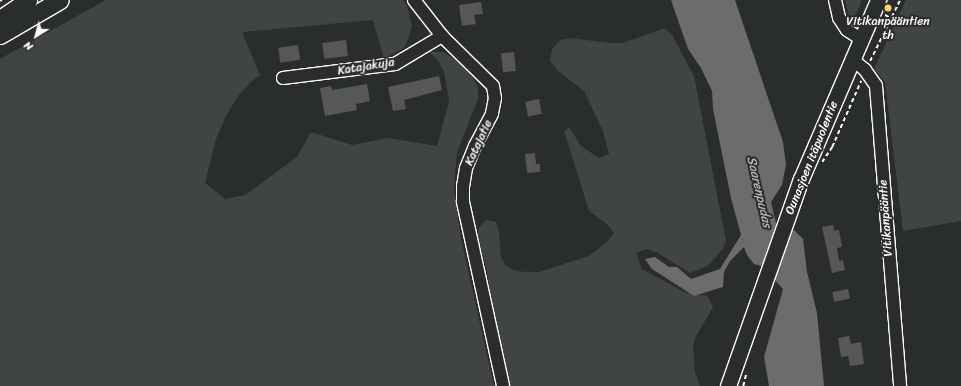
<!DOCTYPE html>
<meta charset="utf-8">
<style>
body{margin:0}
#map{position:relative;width:961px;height:386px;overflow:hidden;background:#2a2d2e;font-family:Sriracha,sans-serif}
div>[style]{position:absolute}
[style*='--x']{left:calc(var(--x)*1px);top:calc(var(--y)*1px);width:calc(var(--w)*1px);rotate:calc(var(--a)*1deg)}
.green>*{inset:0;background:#414445}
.water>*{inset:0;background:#6a6c6d}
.building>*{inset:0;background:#555758;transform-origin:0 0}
.path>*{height:1.5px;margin-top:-0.75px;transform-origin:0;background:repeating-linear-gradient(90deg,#fff 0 4px,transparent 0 7px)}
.roads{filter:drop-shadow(1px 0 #fff) drop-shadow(-1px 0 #fff) drop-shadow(0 1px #fff) drop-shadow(0 -1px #fff)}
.minor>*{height:12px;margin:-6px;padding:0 6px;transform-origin:6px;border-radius:6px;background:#2a2d2e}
.major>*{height:15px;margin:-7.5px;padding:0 7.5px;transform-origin:7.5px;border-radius:7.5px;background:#2a2d2e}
.highway>*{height:17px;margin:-8.5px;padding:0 8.5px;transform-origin:8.5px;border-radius:8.5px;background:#2a2d2e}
.dots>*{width:11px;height:11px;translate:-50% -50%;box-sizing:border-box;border:2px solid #2a2d2e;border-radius:50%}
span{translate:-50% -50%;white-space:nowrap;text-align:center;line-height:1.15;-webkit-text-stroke:4px #2a2d2e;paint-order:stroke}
.poi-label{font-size:12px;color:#fff}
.street-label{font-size:12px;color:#fff}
.water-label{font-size:13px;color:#b4b6b6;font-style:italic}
.north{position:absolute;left:16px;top:16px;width:40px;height:40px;-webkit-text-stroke:3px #2a2d2e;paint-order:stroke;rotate:217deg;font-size:11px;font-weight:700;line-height:16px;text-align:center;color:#fff}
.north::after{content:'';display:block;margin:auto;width:14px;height:18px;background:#fff;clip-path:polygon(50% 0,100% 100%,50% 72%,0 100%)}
</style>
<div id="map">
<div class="green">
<div style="clip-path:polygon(106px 0,403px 0,407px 6px,412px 26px,405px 47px,384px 59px,373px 20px,242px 32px,260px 75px,252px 81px,238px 96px,226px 116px,216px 139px,205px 183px,225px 199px,245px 195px,297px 157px,311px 132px,352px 145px,388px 138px,437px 146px,449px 102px,444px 71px,437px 59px,429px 52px,443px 52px,458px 61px,473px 78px,478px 88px,478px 99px,457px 152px,454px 189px,461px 239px,494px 386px,0 386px,0 59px)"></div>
<div style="clip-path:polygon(845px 0,862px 0,855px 17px,849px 16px)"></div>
<div style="clip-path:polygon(906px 0,961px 0,961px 221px,903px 231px,885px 82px,874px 69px)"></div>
<div style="clip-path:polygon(665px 28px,672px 35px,694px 76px,726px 241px,722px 250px,708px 266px,690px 273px,658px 253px,647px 249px,636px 253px,642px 269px,684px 292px,707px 296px,713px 307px,695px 338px,693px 348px,695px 372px,700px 386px,509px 386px,500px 354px,486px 266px,478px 240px,478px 229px,486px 220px,496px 222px,499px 232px,501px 257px,506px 266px,516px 271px,527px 272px,539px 272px,589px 256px,607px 242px,614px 233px,607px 224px,589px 211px,564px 131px,569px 127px,581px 146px,599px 158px,609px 154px,603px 131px,584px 91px,557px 70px,550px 61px,552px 49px,560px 40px,571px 38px,610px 43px,623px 43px)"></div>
</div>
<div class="water">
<div style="clip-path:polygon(671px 0,735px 0,783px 142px,786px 165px,782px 185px,771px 202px,776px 223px,795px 231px,803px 239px,807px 272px,817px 313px,824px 386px,769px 386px,764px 357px,783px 289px,762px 266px,754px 264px,747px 255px,744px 247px,730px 261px,724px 272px,723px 287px,694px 296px,652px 269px,645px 259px,655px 257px,669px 267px,677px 267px,691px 279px,720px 269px,741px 235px,731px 198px,713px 109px,712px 91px,701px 68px,688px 49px)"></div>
</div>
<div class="building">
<div style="clip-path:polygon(481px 2px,483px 14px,474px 15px,476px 24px,462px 26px,459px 5px)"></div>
<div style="left:346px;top:40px;width:16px;height:24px;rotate:83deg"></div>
<div style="left:298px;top:45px;width:15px;height:20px;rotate:82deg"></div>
<div style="left:514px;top:52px;width:19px;height:13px;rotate:84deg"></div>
<div style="clip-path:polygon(439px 76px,442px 90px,404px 100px,406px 109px,393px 111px,388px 87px)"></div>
<div style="clip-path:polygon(367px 84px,370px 101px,356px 104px,357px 110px,325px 116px,320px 88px,331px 86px,332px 90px)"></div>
<div style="left:539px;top:99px;width:15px;height:14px;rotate:79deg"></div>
<div style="clip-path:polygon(535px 153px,536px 164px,540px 164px,540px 172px,527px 173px,525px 154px)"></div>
<div style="clip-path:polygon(833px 225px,834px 231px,839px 230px,842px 247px,837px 248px,839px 261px,843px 260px,845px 270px,832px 273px,822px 227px)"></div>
<div style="left:848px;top:289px;width:10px;height:16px;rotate:79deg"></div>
<div style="clip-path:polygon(849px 336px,851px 344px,861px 342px,864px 364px,850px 366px,848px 356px,841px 357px,838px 338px)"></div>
</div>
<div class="path">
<div style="--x:0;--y:1;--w:2;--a:-27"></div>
<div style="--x:885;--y:15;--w:8;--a:30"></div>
<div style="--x:870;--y:61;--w:68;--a:-63.8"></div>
<div style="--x:822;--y:162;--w:18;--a:-56"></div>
<div style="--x:832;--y:147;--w:72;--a:-66.3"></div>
<div style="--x:743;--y:386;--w:12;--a:-76"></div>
</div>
<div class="roads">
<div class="minor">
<div style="--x:414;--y:0;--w:46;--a:52.1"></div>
<div style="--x:442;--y:36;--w:71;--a:44.4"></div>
<div style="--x:493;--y:86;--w:12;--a:81"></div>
<div style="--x:495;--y:98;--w:16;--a:101"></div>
<div style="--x:492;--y:114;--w:36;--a:118"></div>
<div style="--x:475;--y:146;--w:24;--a:112"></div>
<div style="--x:466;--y:168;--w:18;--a:99"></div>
<div style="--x:463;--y:186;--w:16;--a:90"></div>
<div style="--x:463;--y:202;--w:188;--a:77.7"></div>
<div style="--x:835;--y:0;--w:18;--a:77"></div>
<div style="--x:839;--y:18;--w:14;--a:56"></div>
<div style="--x:847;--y:30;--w:17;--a:33"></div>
<div style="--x:852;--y:59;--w:17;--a:40"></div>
<div style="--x:865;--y:70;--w:19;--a:55"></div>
<div style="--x:876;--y:86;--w:301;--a:85.4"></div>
<div style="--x:283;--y:78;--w:113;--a:-7.1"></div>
<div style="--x:395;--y:64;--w:55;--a:-30.8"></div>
</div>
<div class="major">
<div style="--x:728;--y:386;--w:219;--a:-70.6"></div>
<div style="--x:801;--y:179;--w:195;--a:-66.7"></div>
</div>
<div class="highway">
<div style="--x:0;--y:19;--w:34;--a:-34"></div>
<div style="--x:0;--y:35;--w:69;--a:-30.3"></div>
</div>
</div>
<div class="dots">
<div style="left:888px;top:8px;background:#ffd166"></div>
</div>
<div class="poi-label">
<span style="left:888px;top:29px">Vitikanpääntien<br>th</span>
</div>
<div class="street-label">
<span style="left:366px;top:67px;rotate:-9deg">Katajakuja</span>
<span style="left:479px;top:143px;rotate:-65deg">Katajatie</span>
<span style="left:812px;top:158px;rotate:-68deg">Ounasjoen itäpuolentie</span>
<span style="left:886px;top:218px;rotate:-94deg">Vitikanpääntie</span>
</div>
<div class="water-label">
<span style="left:759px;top:192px;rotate:77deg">Saarenpudas</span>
</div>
<div class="north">N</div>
</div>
